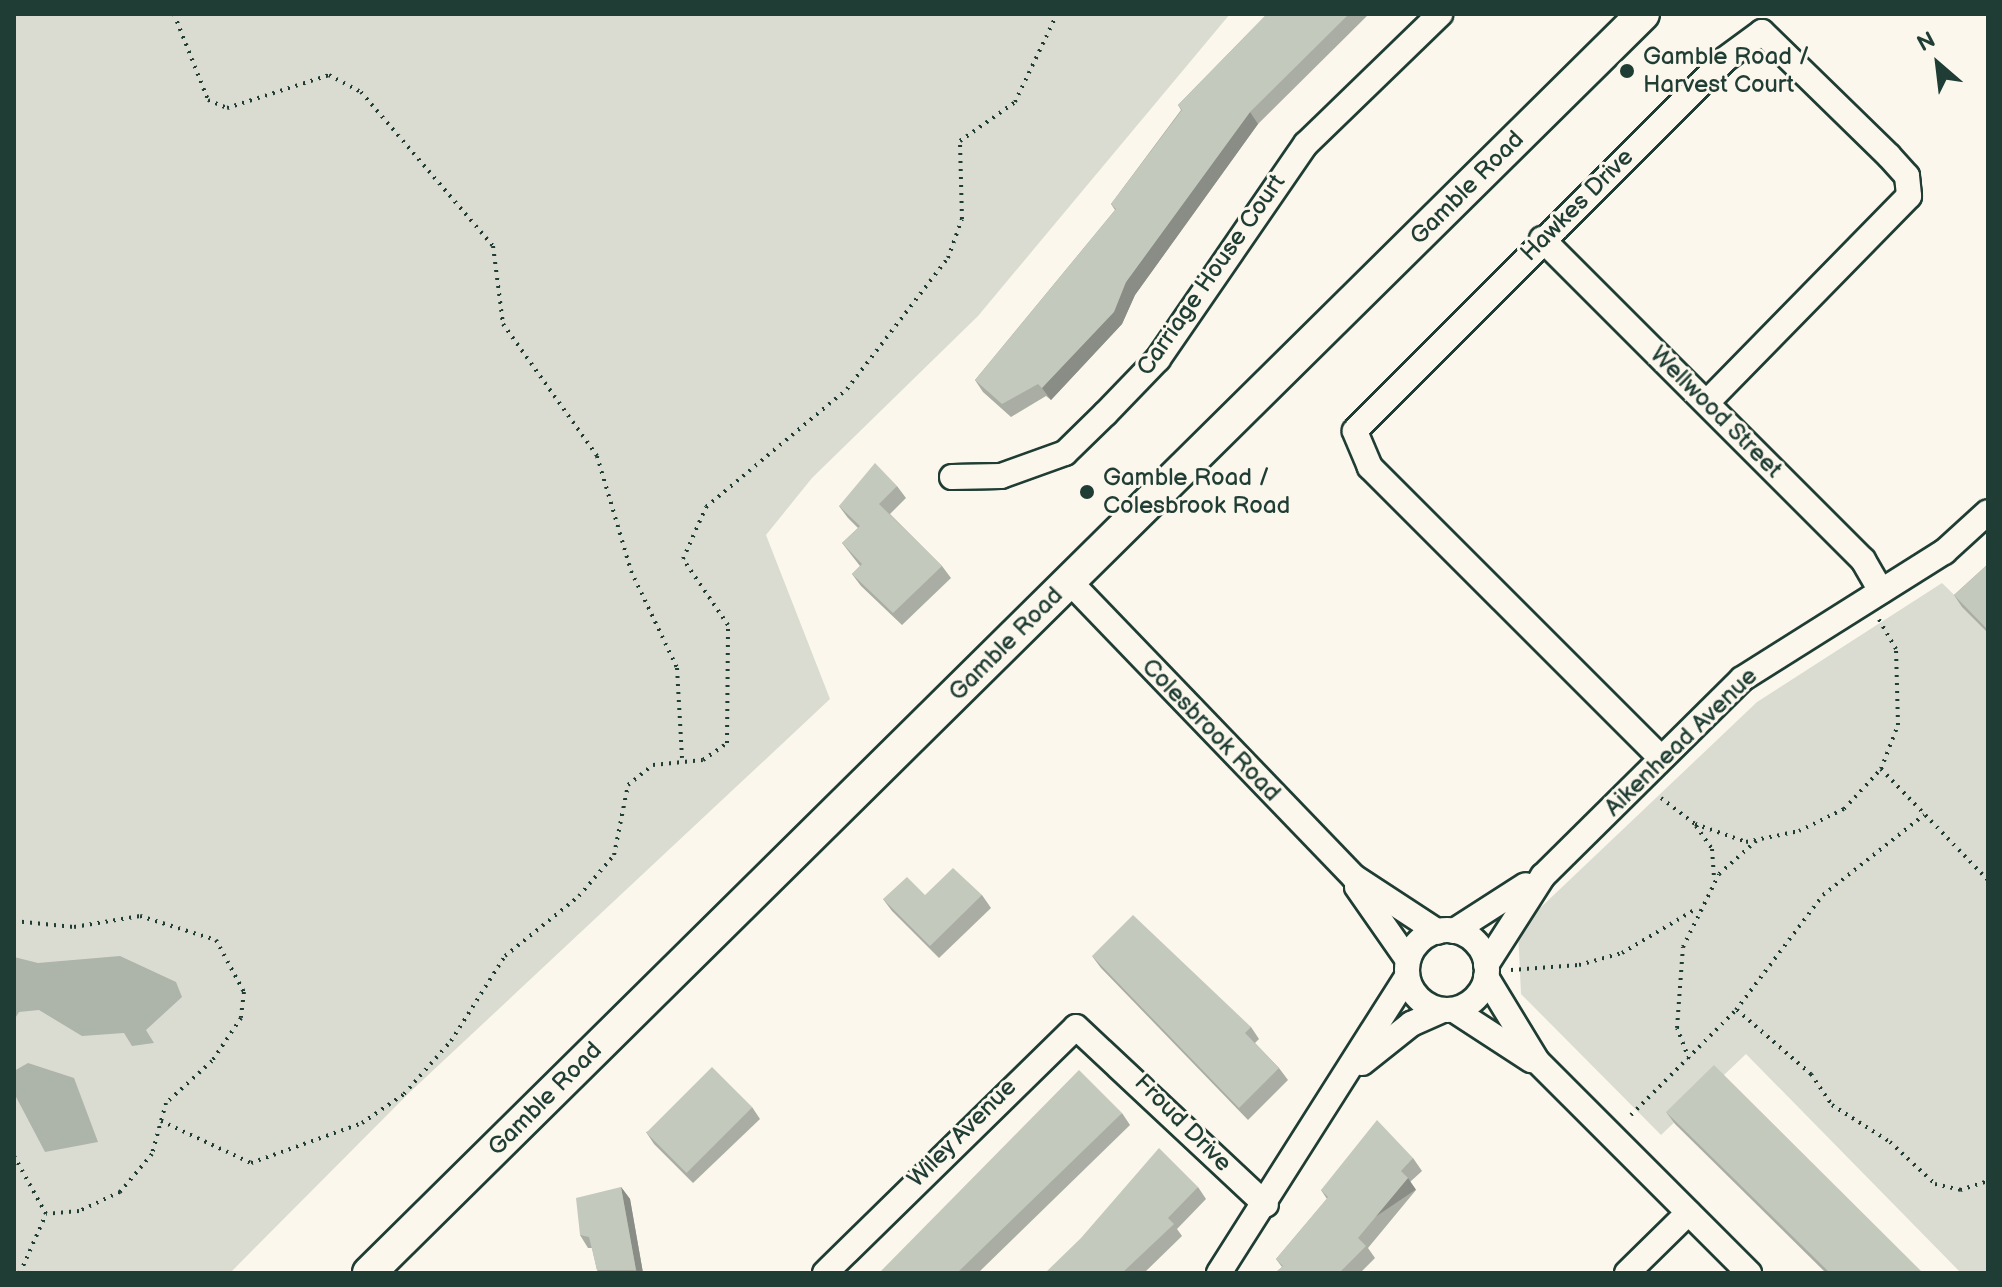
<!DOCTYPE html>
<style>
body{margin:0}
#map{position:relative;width:2002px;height:1287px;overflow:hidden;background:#fbf7ec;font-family:"Balsamiq Sans",sans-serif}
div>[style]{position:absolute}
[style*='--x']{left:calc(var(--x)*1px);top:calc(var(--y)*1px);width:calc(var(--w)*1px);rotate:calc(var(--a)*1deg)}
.green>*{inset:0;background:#dbdcd1}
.water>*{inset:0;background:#adb4aa}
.path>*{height:4px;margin-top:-2px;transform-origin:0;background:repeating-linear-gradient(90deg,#1f3d34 0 2px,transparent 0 8px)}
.roads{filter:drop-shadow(2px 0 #1f3d34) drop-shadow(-2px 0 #1f3d34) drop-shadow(0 2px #1f3d34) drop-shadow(0 -2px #1f3d34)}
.minor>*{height:24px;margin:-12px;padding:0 12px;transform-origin:12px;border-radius:12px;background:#fbf7ec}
.minor>.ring{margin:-12px;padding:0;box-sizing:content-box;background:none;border:24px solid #fbf7ec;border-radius:50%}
.secondary>*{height:32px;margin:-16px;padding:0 16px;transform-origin:16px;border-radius:16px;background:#fbf7ec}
.wall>*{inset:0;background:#a9ada3}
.shaded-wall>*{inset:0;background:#898d85;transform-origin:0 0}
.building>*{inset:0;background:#c4c9be;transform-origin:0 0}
.dots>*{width:22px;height:22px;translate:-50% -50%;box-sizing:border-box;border:4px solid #fbf7ec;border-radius:50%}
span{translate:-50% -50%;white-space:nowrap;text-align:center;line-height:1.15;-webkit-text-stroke:6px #fbf7ec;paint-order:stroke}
.poi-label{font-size:24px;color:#1f3d34}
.left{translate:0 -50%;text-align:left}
.street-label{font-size:24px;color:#1f3d34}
.frame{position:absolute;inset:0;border:16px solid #1f3d34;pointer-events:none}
.north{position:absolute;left:1898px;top:24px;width:80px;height:80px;-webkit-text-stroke:6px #fbf7ec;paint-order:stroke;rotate:332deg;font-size:22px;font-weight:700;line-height:32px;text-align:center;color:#1f3d34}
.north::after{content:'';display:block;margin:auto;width:28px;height:36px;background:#1f3d34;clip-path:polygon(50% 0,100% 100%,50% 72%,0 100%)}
</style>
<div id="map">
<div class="green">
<div style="clip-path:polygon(14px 14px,1230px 14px,978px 316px,812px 478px,766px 535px,830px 699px,410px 1092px,230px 1273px,14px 1273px)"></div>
<div style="clip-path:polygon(1942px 583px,1988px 628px,1988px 1273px,1961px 1273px,1746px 1054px,1661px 1135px,1521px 994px,1518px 929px,1757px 702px)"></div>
</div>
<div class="water">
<div style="clip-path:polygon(120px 956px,176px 982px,182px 997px,146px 1030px,154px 1043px,132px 1046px,124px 1033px,82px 1036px,39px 1010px,19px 1012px,14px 1020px,14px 957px,38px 963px)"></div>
<div style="clip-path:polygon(28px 1063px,74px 1078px,98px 1142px,45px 1152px,14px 1093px,14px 1071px)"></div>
</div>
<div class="path">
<div style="--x:174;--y:14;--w:92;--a:68.4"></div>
<div style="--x:208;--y:100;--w:21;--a:23"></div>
<div style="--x:227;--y:108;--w:107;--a:-17.9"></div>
<div style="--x:329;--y:75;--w:36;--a:28"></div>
<div style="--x:361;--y:92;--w:203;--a:49.4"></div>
<div style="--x:493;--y:246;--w:79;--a:82.7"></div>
<div style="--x:503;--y:324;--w:162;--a:54.5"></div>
<div style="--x:597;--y:456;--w:120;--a:73.5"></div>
<div style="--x:631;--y:571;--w:107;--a:64.6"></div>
<div style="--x:677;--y:668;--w:90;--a:86.8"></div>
<div style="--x:1881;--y:769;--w:154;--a:46.1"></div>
<div style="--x:1661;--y:798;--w:43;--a:37.4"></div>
<div style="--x:1695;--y:824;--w:54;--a:19.4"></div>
<div style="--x:1746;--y:842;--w:54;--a:-11.7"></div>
<div style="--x:1799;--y:831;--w:50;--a:-26.1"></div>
<div style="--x:1844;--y:809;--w:54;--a:-47.2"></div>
<div style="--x:1881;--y:769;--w:47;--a:-68.9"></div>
<div style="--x:1898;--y:725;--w:76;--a:-91.5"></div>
<div style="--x:1896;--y:649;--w:34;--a:-120"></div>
<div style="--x:1696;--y:826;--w:28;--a:55"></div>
<div style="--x:1712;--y:849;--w:31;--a:86"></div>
<div style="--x:14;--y:921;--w:60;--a:5.7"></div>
<div style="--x:74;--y:927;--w:67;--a:-9.5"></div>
<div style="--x:140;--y:916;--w:80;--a:17.5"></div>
<div style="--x:216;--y:940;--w:59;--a:61.7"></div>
<div style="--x:244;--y:992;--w:26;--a:97"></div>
<div style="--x:241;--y:1018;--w:52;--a:124"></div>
<div style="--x:212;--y:1061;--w:62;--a:137.6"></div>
<div style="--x:166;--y:1103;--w:53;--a:105.4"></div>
<div style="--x:152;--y:1154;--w:50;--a:130.1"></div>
<div style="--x:120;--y:1192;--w:45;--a:155.1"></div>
<div style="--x:79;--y:1211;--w:33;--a:175"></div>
<div style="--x:1511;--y:970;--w:68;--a:-4.2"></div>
<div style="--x:1579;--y:965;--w:45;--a:-15.6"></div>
<div style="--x:1622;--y:953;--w:86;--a:-30.7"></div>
<div style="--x:1737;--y:1010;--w:98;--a:40.9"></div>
<div style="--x:1811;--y:1074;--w:37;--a:56"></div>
<div style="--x:1832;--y:1105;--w:69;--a:32.5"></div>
<div style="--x:1890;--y:1142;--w:62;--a:43"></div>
<div style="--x:1935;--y:1184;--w:26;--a:13"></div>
<div style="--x:1960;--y:1190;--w:29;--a:-18"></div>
<div style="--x:1689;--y:1059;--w:33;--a:-111"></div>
<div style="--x:1677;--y:1028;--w:81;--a:-85.8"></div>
<div style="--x:1683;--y:947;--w:81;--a:-63.7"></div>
<div style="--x:1719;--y:874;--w:50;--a:-41.7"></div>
<div style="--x:1631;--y:1115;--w:148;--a:-45"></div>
<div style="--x:1736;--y:1010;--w:144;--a:-52.9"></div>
<div style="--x:1823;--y:895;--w:129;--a:-38.4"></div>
<div style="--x:161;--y:1121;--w:99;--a:25"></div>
<div style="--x:251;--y:1163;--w:118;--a:-19.8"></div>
<div style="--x:362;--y:1123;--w:51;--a:-34.6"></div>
<div style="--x:404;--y:1094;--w:71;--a:-48.4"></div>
<div style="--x:451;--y:1041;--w:101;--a:-57.6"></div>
<div style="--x:505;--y:956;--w:95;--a:-39"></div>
<div style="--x:579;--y:896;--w:54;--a:-49.5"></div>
<div style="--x:614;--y:855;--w:71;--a:-78.7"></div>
<div style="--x:628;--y:785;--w:32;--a:-39"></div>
<div style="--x:653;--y:765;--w:50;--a:-5.7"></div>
<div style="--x:703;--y:760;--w:29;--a:-35"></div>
<div style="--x:727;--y:743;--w:118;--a:-89.5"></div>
<div style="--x:728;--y:625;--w:80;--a:-124.3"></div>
<div style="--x:683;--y:559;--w:57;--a:-66.1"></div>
<div style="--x:706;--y:507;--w:184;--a:-39.9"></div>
<div style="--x:847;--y:389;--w:165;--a:-52.4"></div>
<div style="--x:948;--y:258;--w:41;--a:-70.3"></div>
<div style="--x:962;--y:219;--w:78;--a:-91.5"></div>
<div style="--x:960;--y:141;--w:67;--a:-35.3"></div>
<div style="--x:1015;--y:102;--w:98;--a:-64.5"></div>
<div style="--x:14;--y:1156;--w:66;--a:61.1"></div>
<div style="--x:20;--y:1273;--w:64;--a:-66.2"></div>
</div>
<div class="roads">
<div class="minor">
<div style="--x:1542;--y:239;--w:454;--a:45"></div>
<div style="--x:1863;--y:560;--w:36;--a:60"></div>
<div style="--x:952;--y:477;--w:49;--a:-1.2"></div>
<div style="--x:1001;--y:476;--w:68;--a:-19.8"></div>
<div style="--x:1065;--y:453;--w:57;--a:-44.3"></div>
<div style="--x:1106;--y:413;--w:75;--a:-46.1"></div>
<div style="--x:1158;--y:359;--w:261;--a:-55.5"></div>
<div style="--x:1306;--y:144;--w:187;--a:-44.1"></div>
<div style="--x:1069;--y:581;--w:411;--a:46.1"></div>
<div style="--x:1354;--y:877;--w:100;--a:33.2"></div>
<div style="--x:1661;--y:758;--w:412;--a:-135"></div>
<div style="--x:1370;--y:467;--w:39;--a:-113"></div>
<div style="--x:1355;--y:431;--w:523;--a:-45.15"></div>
<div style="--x:1724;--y:60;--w:47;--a:-36.4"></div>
<div style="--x:1762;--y:32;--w:177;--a:44.3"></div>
<div style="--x:1889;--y:156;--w:27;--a:48"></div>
<div style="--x:1907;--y:176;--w:20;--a:84"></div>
<div style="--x:1909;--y:196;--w:289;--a:134.4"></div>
<div style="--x:1357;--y:887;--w:89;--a:55.1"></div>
<div class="ring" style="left:1407px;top:930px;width:56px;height:56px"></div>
<div style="--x:1454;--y:931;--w:85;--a:-32.6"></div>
<div style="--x:1486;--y:965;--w:106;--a:-57.4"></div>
<div style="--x:1543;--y:876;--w:280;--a:-44.7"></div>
<div style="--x:1742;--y:679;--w:239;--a:-32.2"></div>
<div style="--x:1944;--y:552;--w:59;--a:-42.3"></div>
<div style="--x:1486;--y:977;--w:98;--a:58.7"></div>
<div style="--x:1537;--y:1061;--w:300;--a:45"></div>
<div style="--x:1454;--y:1010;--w:92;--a:33"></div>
<div style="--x:1362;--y:1063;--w:63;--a:-38.5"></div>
<div style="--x:1411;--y:1024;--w:34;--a:-24"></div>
<div style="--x:825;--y:1273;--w:351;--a:-44.4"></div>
<div style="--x:1076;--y:1027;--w:260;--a:43.1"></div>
<div style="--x:1219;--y:1273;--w:351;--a:-57.6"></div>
<div style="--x:1627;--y:1273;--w:86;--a:-44.5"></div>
</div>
<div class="secondary">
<div style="--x:369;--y:1273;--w:1791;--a:-44.66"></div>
</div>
</div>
<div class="wall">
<div style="clip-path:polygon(1267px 14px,1369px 14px,1258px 124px,1135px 295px,1122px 324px,1051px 400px,1046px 396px,1011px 417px,983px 392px,975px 380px,1115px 210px,1111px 204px,1181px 110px,1178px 105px)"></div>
<div style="clip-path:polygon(897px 486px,906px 498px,890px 514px,942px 566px,951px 578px,902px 625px,861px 586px,852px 574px,860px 566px,842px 543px,858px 528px,848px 518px,839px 506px)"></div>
<div style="clip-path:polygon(1988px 564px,1988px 633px,1962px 607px,1954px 595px)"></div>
<div style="clip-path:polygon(925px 895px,982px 895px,991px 908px,939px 958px,892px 911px,883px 899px)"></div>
<div style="clip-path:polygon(1092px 956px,1251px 1027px,1259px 1039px,1255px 1043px,1279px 1068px,1288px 1080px,1248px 1120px,1101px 968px)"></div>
<div style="clip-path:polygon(752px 1107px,760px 1119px,693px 1183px,654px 1144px,646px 1132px)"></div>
<div style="clip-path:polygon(1666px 1112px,1923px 1273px,1826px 1273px,1675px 1124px)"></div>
<div style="clip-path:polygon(1122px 1113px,1130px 1125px,978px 1273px,879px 1273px)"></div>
<div style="clip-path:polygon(1413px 1158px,1422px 1171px,1410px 1182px,1416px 1190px,1368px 1248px,1375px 1258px,1360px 1273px,1275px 1273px,1282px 1267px,1276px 1259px,1327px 1199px,1321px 1190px)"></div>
<div style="clip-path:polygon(621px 1187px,630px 1199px,643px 1273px,599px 1273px,597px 1270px,592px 1248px,588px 1248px,580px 1235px)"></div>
<div style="clip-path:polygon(1198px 1187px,1206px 1199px,1177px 1229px,1182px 1236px,1144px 1273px,1045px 1273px)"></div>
</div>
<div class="shaded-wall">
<div style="clip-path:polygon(1250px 112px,1258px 124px,1135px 295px,1122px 324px,1051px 400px,1042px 388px,1126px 282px)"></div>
<div style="left:1408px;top:1178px;width:14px;height:78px;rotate:56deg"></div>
<div style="clip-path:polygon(621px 1187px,630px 1199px,643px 1273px,638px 1273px,636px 1270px)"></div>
</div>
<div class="building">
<div style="clip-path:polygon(1267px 14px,1349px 14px,1250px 112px,1126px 282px,1114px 312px,1042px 388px,1038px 384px,1002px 404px,975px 380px,1116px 209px,1111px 204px,1182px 110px,1178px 105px)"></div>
<div style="clip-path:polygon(875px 463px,897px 486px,879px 504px,942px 566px,893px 613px,852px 574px,862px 564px,842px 543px,860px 526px,839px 506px)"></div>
<div style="clip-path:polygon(1988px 564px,1988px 630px,1954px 595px)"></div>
<div style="clip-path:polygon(953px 868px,982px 895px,930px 946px,883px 899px,907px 877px,925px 895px)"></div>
<div style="clip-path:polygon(1133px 915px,1251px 1027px,1245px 1033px,1279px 1068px,1239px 1108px,1092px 956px)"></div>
<div style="clip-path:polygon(1714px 1065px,1923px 1273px,1830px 1273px,1666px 1112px)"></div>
<div style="left:712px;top:1067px;width:57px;height:93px;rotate:45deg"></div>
<div style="clip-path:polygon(1079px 1070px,1122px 1113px,957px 1273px,879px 1273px)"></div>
<div style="clip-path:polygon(1377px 1120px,1413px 1158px,1401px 1171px,1408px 1178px,1358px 1238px,1366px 1246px,1339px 1273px,1275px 1273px,1283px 1266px,1276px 1259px,1328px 1197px,1321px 1190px)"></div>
<div style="clip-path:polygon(1159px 1148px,1198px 1187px,1168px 1218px,1174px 1224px,1122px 1273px,1045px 1273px,1081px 1238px)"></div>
<div style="clip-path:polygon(621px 1187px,636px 1270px,597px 1270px,589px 1237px,580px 1235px,576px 1198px)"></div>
</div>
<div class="dots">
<div style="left:1627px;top:71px;background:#1f3d34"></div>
<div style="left:1087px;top:492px;background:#1f3d34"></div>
</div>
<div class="poi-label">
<span class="left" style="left:1643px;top:71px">Gamble Road /<br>Harvest Court</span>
<span class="left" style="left:1103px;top:492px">Gamble Road /<br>Colesbrook Road</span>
</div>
<div class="street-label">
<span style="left:1467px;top:188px;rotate:-45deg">Gamble Road</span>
<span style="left:1577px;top:205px;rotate:-45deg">Hawkes Drive</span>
<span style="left:1211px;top:275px;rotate:-55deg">Carriage House Court</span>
<span style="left:1716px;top:412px;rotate:45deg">Wellwood Street</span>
<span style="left:1006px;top:644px;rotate:-45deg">Gamble Road</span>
<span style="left:1211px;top:730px;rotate:46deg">Colesbrook Road</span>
<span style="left:1681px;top:742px;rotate:-44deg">Aikenhead Avenue</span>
<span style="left:545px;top:1099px;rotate:-45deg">Gamble Road</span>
<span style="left:1183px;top:1123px;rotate:45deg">Froud Drive</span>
<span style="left:962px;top:1133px;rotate:-45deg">Wiley Avenue</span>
</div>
<div class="frame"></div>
<div class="north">N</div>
</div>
